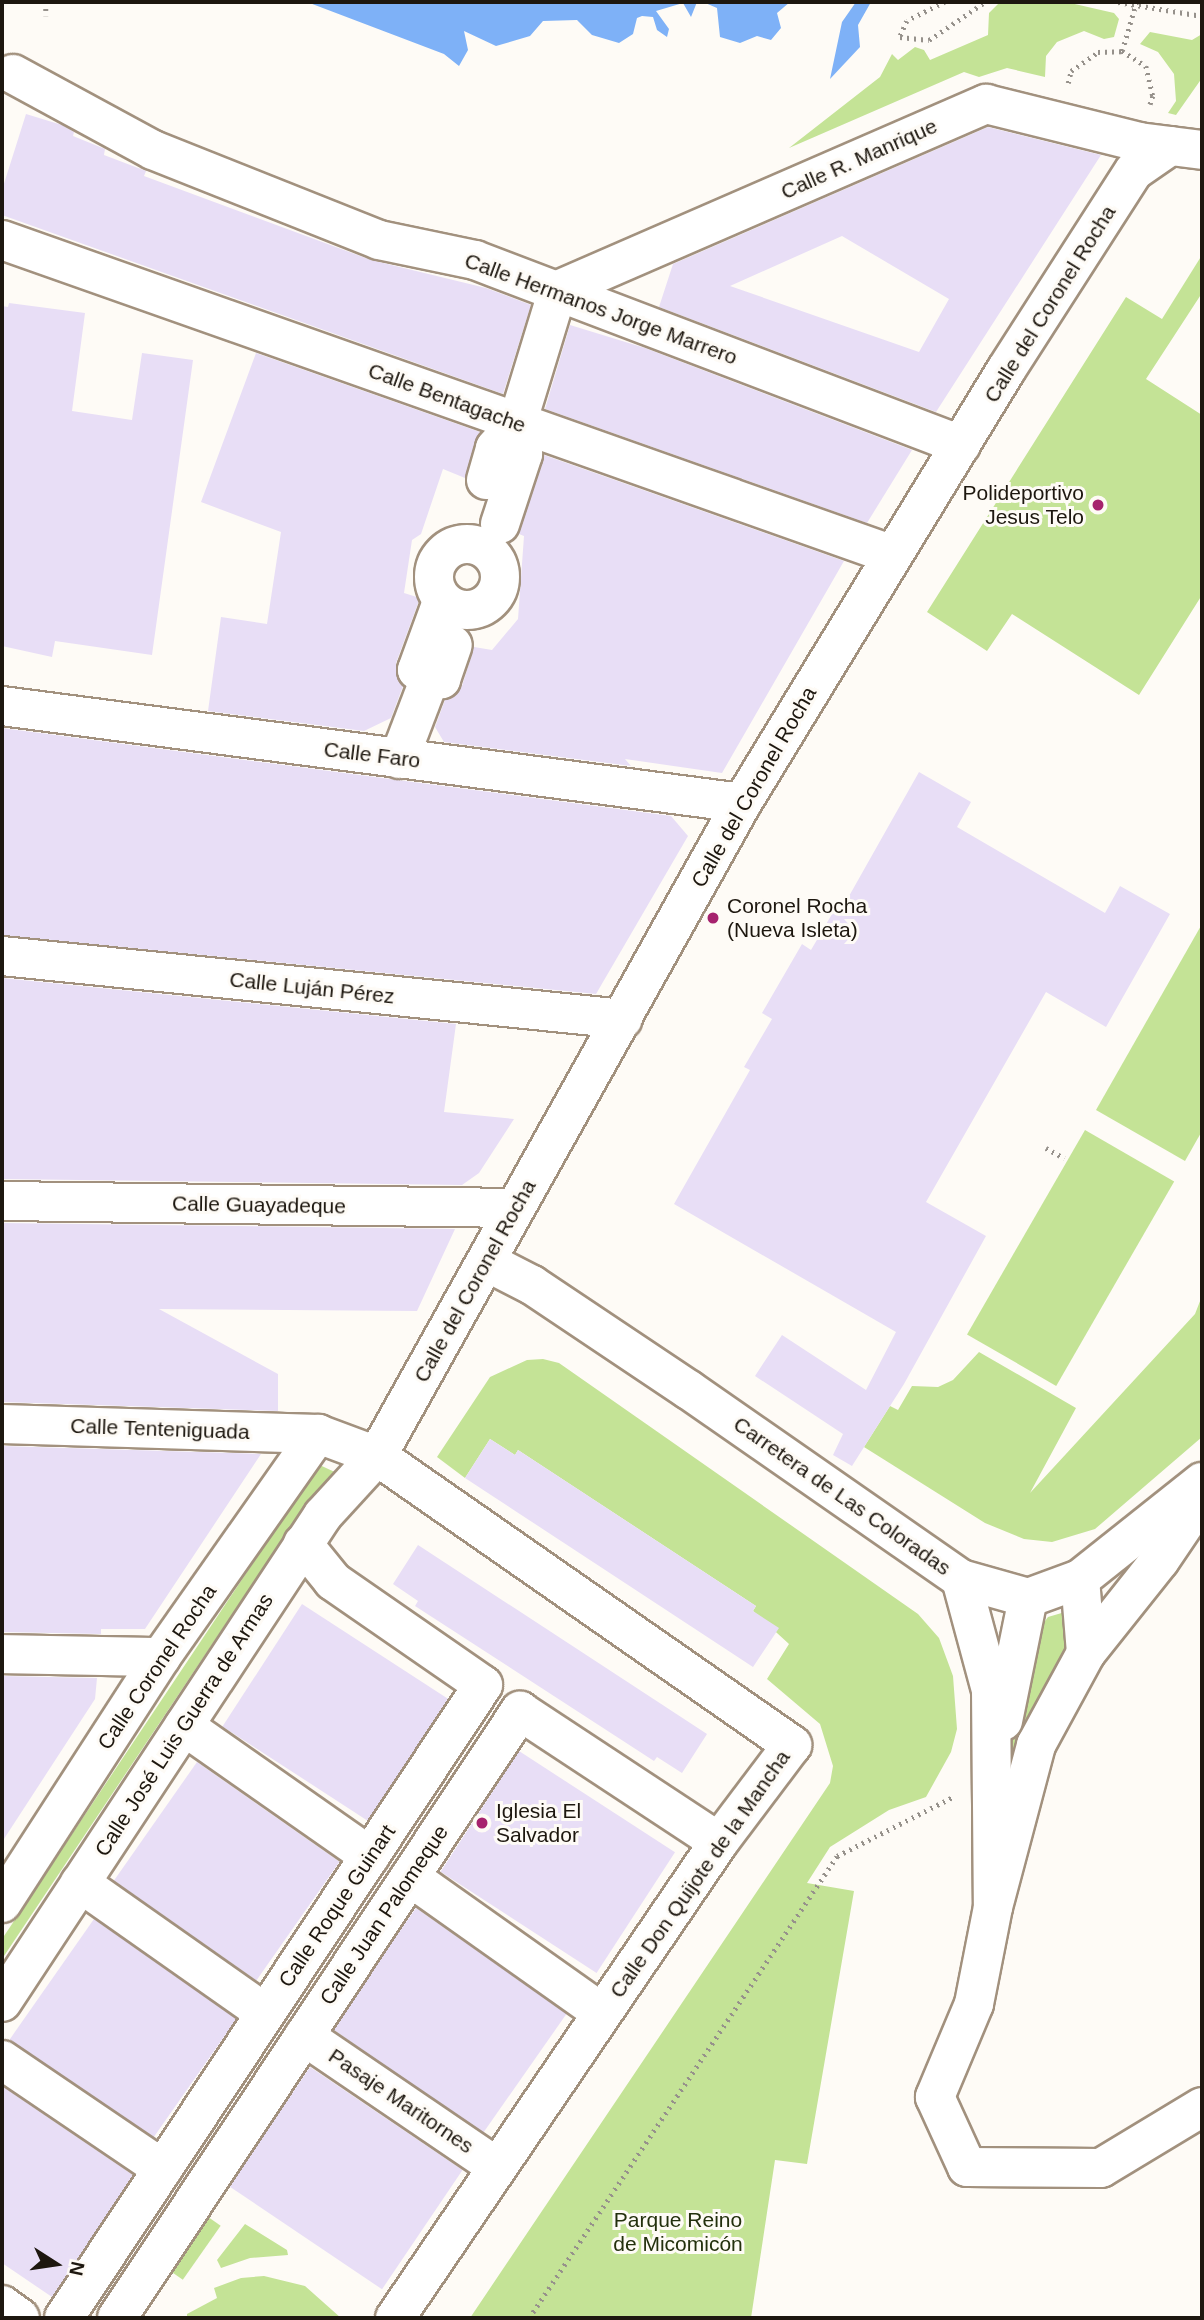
<!DOCTYPE html>
<meta charset="utf-8">
<style>
body{margin:0}
#map{position:relative;width:1204px;height:2320px;overflow:hidden;background:#fefbf6;font-family:Arial,sans-serif}
div>[style]{position:absolute}
[style*='--x']{left:calc(var(--x)*1px);top:calc(var(--y)*1px);width:calc(var(--w)*1px);rotate:calc(var(--a)*1deg)}
.green>*{inset:0;background:#c4e396;transform-origin:0 0}
.water>*{inset:0;background:#7eb1f7}
.building>*{inset:0;background:#e8def6;transform-origin:0 0}
.path>*{height:4.5px;margin-top:-2.25px;transform-origin:0;background:repeating-linear-gradient(90deg,#96918b 0 2px,transparent 0 7px)}
.roads{filter:drop-shadow(2px 0 #a2917e) drop-shadow(-2px 0 #a2917e) drop-shadow(0 2px #a2917e) drop-shadow(0 -2px #a2917e)}
.minor>*{height:38px;margin:-19px;padding:0 19px;transform-origin:19px;border-radius:19px;background:#fff}
.minor>.ring{margin:-19px;padding:0;box-sizing:content-box;background:none;border:38px solid #fff;border-radius:50%}
.dots>*{width:19px;height:19px;translate:-50% -50%;box-sizing:border-box;border:4px solid #fefbf6;border-radius:50%}
span{translate:-50% -50%;white-space:nowrap;text-align:center;line-height:1.15;-webkit-text-stroke:6px #fefbf6;paint-order:stroke}
.street-label{font-size:21px;color:#1d170f}
.poi-label{font-size:21px;color:#1d170f}
.right{translate:-100% -50%;text-align:right}
.left{translate:0 -50%;text-align:left}
.park-label{font-size:21px;color:#23300d}
.frame{position:absolute;inset:0;border:4px solid #1d170f;pointer-events:none}
.north{position:absolute;left:21px;top:2229px;width:70px;height:70px;-webkit-text-stroke:5px #fefbf6;paint-order:stroke;rotate:102deg;font-size:19px;font-weight:700;line-height:28px;text-align:center;color:#1d170f}
.north::after{content:'';display:block;margin:auto;width:24px;height:32px;background:#1d170f;clip-path:polygon(50% 0,100% 100%,50% 72%,0 100%)}
</style>
<div id="map">
<div class="green">
<div style="clip-path:polygon(1000px 2px,1066px 2px,1114px 13px,1119px 19px,1114px 37px,1104px 39px,1084px 31px,1057px 42px,1046px 56px,1045px 77px,1007px 68px,979px 77px,964px 72px,789px 148px,880px 77px,892px 54px,898px 60px,915px 47px,924px 50px,930px 60px,988px 35px,989px 13px)"></div>
<div style="clip-path:polygon(1150px 32px,1192px 40px,1202px 34px,1202px 78px,1176px 115px,1168px 113px,1176px 101px,1174px 74px,1158px 52px,1140px 44px)"></div>
<div style="clip-path:polygon(1202px 255px,1202px 293px,1146px 379px,1202px 415px,1202px 595px,1139px 695px,1012px 614px,987px 651px,927px 612px,1126px 297px,1162px 319px)"></div>
<div style="clip-path:polygon(1202px 924px,1202px 1131px,1185px 1161px,1096px 1110px)"></div>
<div style="left:1085px;top:1130px;width:103px;height:236px;rotate:30deg"></div>
<div style="clip-path:polygon(1202px 1296px,1202px 1437px,1095px 1529px,1052px 1542px,1024px 1539px,985px 1523px,864px 1447px,890px 1406px,898px 1410px,912px 1386px,938px 1387px,953px 1380px,979px 1352px,1076px 1408px,1030px 1493px,1195px 1314px)"></div>
<div style="clip-path:polygon(543px 1359px,559px 1363px,918px 1614px,939px 1638px,953px 1676px,957px 1729px,951px 1752px,926px 1797px,889px 1810px,830px 1847px,807px 1883px,854px 1891px,807px 2164px,775px 2160px,751px 2318px,470px 2318px,830px 1783px,833px 1766px,820px 1724px,767px 1679px,789px 1644px,753px 1611px,756px 1606px,518px 1450px,515px 1455px,490px 1439px,465px 1478px,437px 1457px,490px 1377px,527px 1360px)"></div>
<div style="clip-path:polygon(311px 1461px,339px 1474px,305px 1521px,297px 1517px,2px 1959px,2px 1939px,305px 1485px)"></div>
<div style="clip-path:polygon(1065px 1612px,1069px 1644px,1011px 1753px,1010px 1718px,1042px 1625px,1048px 1617px)"></div>
<div style="left:201px;top:2212px;width:24px;height:66px;rotate:35deg"></div>
<div style="clip-path:polygon(245px 2224px,287px 2250px,288px 2255px,250px 2258px,221px 2268px,217px 2260px)"></div>
<div style="clip-path:polygon(264px 2276px,305px 2286px,341px 2318px,187px 2318px,187px 2314px,217px 2298px,214px 2288px,241px 2278px)"></div>
</div>
<div class="water">
<div style="clip-path:polygon(307px 2px,697px 2px,691px 17px,683px 3px,656px 11px,669px 29px,667px 37px,657px 30px,653px 17px,642px 16px,637px 18px,633px 34px,619px 43px,592px 35px,577px 20px,543px 21px,530px 36px,496px 46px,464px 31px,468px 50px,459px 66px,444px 54px)"></div>
<div style="clip-path:polygon(703px 2px,790px 2px,777px 13px,781px 28px,771px 40px,757px 36px,740px 43px,720px 37px,717px 8px)"></div>
<div style="clip-path:polygon(856px 2px,871px 2px,858px 25px,860px 47px,830px 79px,842px 22px)"></div>
</div>
<div class="building">
<div style="clip-path:polygon(26px 114px,62px 125px,74px 132px,73px 136px,105px 149px,104px 155px,146px 171px,144px 176px,371px 260px,486px 288px,531px 305px,503px 394px,2px 215px,2px 190px)"></div>
<div style="clip-path:polygon(evenodd,988px 127px,1101px 155px,936px 412px,659px 307px,673px 264px,988px 127px,842px 236px,949px 299px,919px 352px,730px 286px,842px 236px)"></div>
<div style="clip-path:polygon(9px 303px,85px 313px,72px 411px,132px 420px,142px 353px,193px 360px,152px 655px,55px 641px,52px 657px,2px 646px,2px 306px,8px 307px)"></div>
<div style="clip-path:polygon(570px 325px,645px 348px,912px 450px,867px 523px,545px 409px)"></div>
<div style="clip-path:polygon(256px 353px,480px 432px,465px 478px,443px 469px,421px 534px,412px 540px,404px 593px,420px 598px,396px 663px,396px 674px,403px 686px,391px 718px,364px 731px,208px 711px,221px 617px,267px 624px,281px 532px,201px 502px)"></div>
<div style="clip-path:polygon(544px 455px,844px 561px,722px 773px,625px 759px,631px 766px,444px 742px,435px 727px,445px 700px,462px 686px,474px 647px,492px 650px,518px 619px,524px 536px,519px 534px)"></div>
<div style="clip-path:polygon(2px 728px,671px 816px,688px 836px,596px 994px,2px 935px)"></div>
<div style="clip-path:polygon(919px 772px,971px 802px,957px 827px,1105px 913px,1120px 886px,1170px 914px,1106px 1027px,1046px 992px,926px 1202px,986px 1236px,904px 1384px,852px 1466px,833px 1455px,843px 1434px,755px 1376px,782px 1335px,866px 1390px,896px 1332px,674px 1204px,750px 1070px,744px 1067px,772px 1019px,762px 1013px,802px 944px,811px 950px,839px 902px,844px 905px)"></div>
<div style="clip-path:polygon(2px 978px,456px 1024px,444px 1112px,514px 1119px,479px 1173px,462px 1185px,2px 1179px)"></div>
<div style="clip-path:polygon(2px 1223px,455px 1229px,417px 1311px,159px 1309px,278px 1374px,278px 1411px,2px 1402px)"></div>
<div style="clip-path:polygon(490px 1439px,515px 1455px,518px 1450px,756px 1606px,753px 1611px,779px 1628px,753px 1667px,465px 1478px)"></div>
<div style="clip-path:polygon(2px 1446px,261px 1454px,145px 1629px,101px 1629px,101px 1634px,2px 1632px)"></div>
<div style="clip-path:polygon(418px 1545px,707px 1734px,682px 1773px,657px 1757px,654px 1761px,415px 1606px,418px 1601px,393px 1584px)"></div>
<div style="left:302px;top:1604px;width:174px;height:146px;rotate:33deg"></div>
<div style="clip-path:polygon(2px 1676px,97px 1678px,95px 1699px,2px 1842px)"></div>
<div style="left:519px;top:1751px;width:186px;height:144px;rotate:33deg"></div>
<div style="left:197px;top:1762px;width:174px;height:145px;rotate:35deg"></div>
<div style="left:416px;top:1908px;width:184px;height:147px;rotate:35deg"></div>
<div style="left:94px;top:1919px;width:174px;height:147px;rotate:35deg"></div>
<div style="left:310px;top:2067px;width:184px;height:144px;rotate:34deg"></div>
<div style="clip-path:polygon(2px 2086px,133px 2175px,52px 2297px,2px 2263px)"></div>
</div>
<div class="path">
<div style="--x:46;--y:2;--w:14;--a:90"></div>
<div style="--x:945;--y:2;--w:42;--a:153.4"></div>
<div style="--x:907;--y:21;--w:17;--a:114"></div>
<div style="--x:900;--y:37;--w:29;--a:6"></div>
<div style="--x:929;--y:40;--w:68;--a:-34.2"></div>
<div style="--x:1118;--y:2;--w:85;--a:9.5"></div>
<div style="--x:1122;--y:51;--w:50;--a:-73.7"></div>
<div style="--x:1068;--y:83;--w:12;--a:-76"></div>
<div style="--x:1071;--y:71;--w:33;--a:-35"></div>
<div style="--x:1098;--y:52;--w:24;--a:-2"></div>
<div style="--x:1122;--y:51;--w:28;--a:32"></div>
<div style="--x:1146;--y:66;--w:31;--a:77"></div>
<div style="--x:1153;--y:96;--w:9;--a:108"></div>
<div style="--x:1046;--y:1148;--w:21;--a:29"></div>
<div style="--x:529;--y:2318;--w:555;--a:-56.31"></div>
<div style="--x:837;--y:1856;--w:130;--a:-27"></div>
</div>
<div class="roads">
<div class="minor">
<div style="--x:13;--y:74;--w:159;--a:28.5"></div>
<div style="--x:153;--y:150;--w:243;--a:21.7"></div>
<div style="--x:379;--y:240;--w:98;--a:11.8"></div>
<div style="--x:475;--y:260;--w:520;--a:20.84"></div>
<div style="--x:2;--y:240;--w:945;--a:19.47"></div>
<div style="--x:509;--y:450;--w:167;--a:-73"></div>
<div style="--x:558;--y:290;--w:467;--a:-23.5"></div>
<div style="--x:986;--y:104;--w:158;--a:13.9"></div>
<div style="--x:1139;--y:142;--w:64;--a:7.2"></div>
<div style="--x:486;--y:480;--w:33;--a:-74"></div>
<div style="--x:495;--y:448;--w:31;--a:-48"></div>
<div style="--x:500;--y:524;--w:74;--a:-71.8"></div>
<div style="--x:523;--y:454;--w:28;--a:-100"></div>
<div class="ring" style="left:434px;top:544px;width:28px;height:28px"></div>
<div style="--x:440;--y:607;--w:67;--a:110.1"></div>
<div style="--x:417;--y:670;--w:26;--a:21"></div>
<div style="--x:441;--y:679;--w:36;--a:-71"></div>
<div style="--x:2;--y:706;--w:746;--a:7.47"></div>
<div style="--x:399;--y:759;--w:109;--a:-69.1"></div>
<div style="--x:2;--y:956;--w:624;--a:5.79"></div>
<div style="--x:2;--y:1201;--w:513;--a:0.78"></div>
<div style="--x:487;--y:1262;--w:51;--a:27.1"></div>
<div style="--x:532;--y:1285;--w:189;--a:33.8"></div>
<div style="--x:689;--y:1390;--w:331;--a:34.8"></div>
<div style="--x:961;--y:1579;--w:70;--a:15.8"></div>
<div style="--x:1028;--y:1598;--w:55;--a:-20.1"></div>
<div style="--x:1080;--y:1579;--w:156;--a:-38.5"></div>
<div style="--x:2;--y:1424;--w:316;--a:1.8"></div>
<div style="--x:318;--y:1434;--w:63;--a:20.4"></div>
<div style="--x:377;--y:1456;--w:506;--a:34.85"></div>
<div style="--x:792;--y:1745;--w:121;--a:127"></div>
<div style="--x:719;--y:1842;--w:576;--a:124.24"></div>
<div style="--x:961;--y:1579;--w:115;--a:74.9"></div>
<div style="--x:991;--y:1690;--w:217;--a:89.5"></div>
<div style="--x:993;--y:1907;--w:168;--a:-75.1"></div>
<div style="--x:1036;--y:1745;--w:105;--a:-61.5"></div>
<div style="--x:1086;--y:1653;--w:74;--a:-94.6"></div>
<div style="--x:1086;--y:1653;--w:119;--a:-51.5"></div>
<div style="--x:1160;--y:1560;--w:75;--a:-55.9"></div>
<div style="--x:2;--y:1654;--w:159;--a:1.1"></div>
<div style="--x:1003;--y:1721;--w:126;--a:-78.5"></div>
<div style="--x:184;--y:1726;--w:227;--a:35"></div>
<div style="--x:410;--y:1877;--w:235;--a:35.3"></div>
<div style="--x:80;--y:1883;--w:226;--a:35.1"></div>
<div style="--x:2;--y:1903;--w:293;--a:-57.1"></div>
<div style="--x:161;--y:1657;--w:273;--a:-54.9"></div>
<div style="--x:993;--y:1907;--w:99;--a:101.1"></div>
<div style="--x:974;--y:2004;--w:101;--a:112.8"></div>
<div style="--x:935;--y:2097;--w:77;--a:65.4"></div>
<div style="--x:967;--y:2167;--w:134;--a:0.4"></div>
<div style="--x:1101;--y:2168;--w:118;--a:-31.1"></div>
<div style="--x:2;--y:2002;--w:583;--a:-56.61"></div>
<div style="--x:323;--y:1515;--w:80;--a:-47.5"></div>
<div style="--x:377;--y:1456;--w:748;--a:-60.8"></div>
<div style="--x:742;--y:803;--w:507;--a:-58.63"></div>
<div style="--x:1006;--y:370;--w:237;--a:-57.3"></div>
<div style="--x:1134;--y:171;--w:44;--a:-34.8"></div>
<div style="--x:304;--y:2036;--w:233;--a:34.2"></div>
<div style="--x:2;--y:2060;--w:194;--a:34.1"></div>
<div style="--x:2;--y:2305;--w:22;--a:36"></div>
<div style="--x:64;--y:2318;--w:759;--a:-56.5"></div>
<div style="--x:483;--y:1685;--w:183;--a:-145.3"></div>
<div style="--x:333;--y:1581;--w:48;--a:-129"></div>
<div style="--x:117;--y:2318;--w:729;--a:-56.42"></div>
<div style="--x:520;--y:1711;--w:238;--a:33.4"></div>
</div>
</div>
<div class="dots">
<div style="left:1098px;top:505px;background:#a6226e"></div>
<div style="left:713px;top:918px;background:#a6226e"></div>
<div style="left:482px;top:1823px;background:#a6226e"></div>
</div>
<div class="street-label">
<span style="left:859px;top:159px;rotate:-24deg">Calle R. Manrique</span>
<span style="left:1050px;top:304px;rotate:-58deg">Calle del Coronel Rocha</span>
<span style="left:601px;top:309px;rotate:20deg">Calle Hermanos Jorge Marrero</span>
<span style="left:447px;top:398px;rotate:20deg">Calle Bentagache</span>
<span style="left:372px;top:755px;rotate:7deg">Calle Faro</span>
<span style="left:754px;top:787px;rotate:-60deg">Calle del Coronel Rocha</span>
<span style="left:312px;top:988px;rotate:6deg">Calle Luján Pérez</span>
<span style="left:259px;top:1205px;rotate:1deg">Calle Guayadeque</span>
<span style="left:475px;top:1281px;rotate:-61deg">Calle del Coronel Rocha</span>
<span style="left:160px;top:1429px;rotate:2deg">Calle Tenteniguada</span>
<span style="left:842px;top:1496px;rotate:35deg">Carretera de Las Coloradas</span>
<span style="left:157px;top:1667px;rotate:-56deg">Calle Coronel Rocha</span>
<span style="left:184px;top:1725px;rotate:-57deg">Calle José Luis Guerra de Armas</span>
<span style="left:700px;top:1874px;rotate:-55deg">Calle Don Quijote de la Mancha</span>
<span style="left:337px;top:1906px;rotate:-56deg">Calle Roque Guinart</span>
<span style="left:384px;top:1915px;rotate:-56deg">Calle Juan Palomeque</span>
<span style="left:401px;top:2101px;rotate:34deg">Pasaje Maritornes</span>
</div>
<div class="poi-label">
<span class="right" style="left:1084px;top:505px">Polideportivo<br>Jesus Telo</span>
<span class="left" style="left:727px;top:918px">Coronel Rocha<br>(Nueva Isleta)</span>
<span class="left" style="left:496px;top:1823px">Iglesia El<br>Salvador</span>
</div>
<div class="park-label">
<span style="left:678px;top:2232px">Parque Reino<br>de Micomicón</span>
</div>
<div class="frame"></div>
<div class="north">N</div>
</div>
